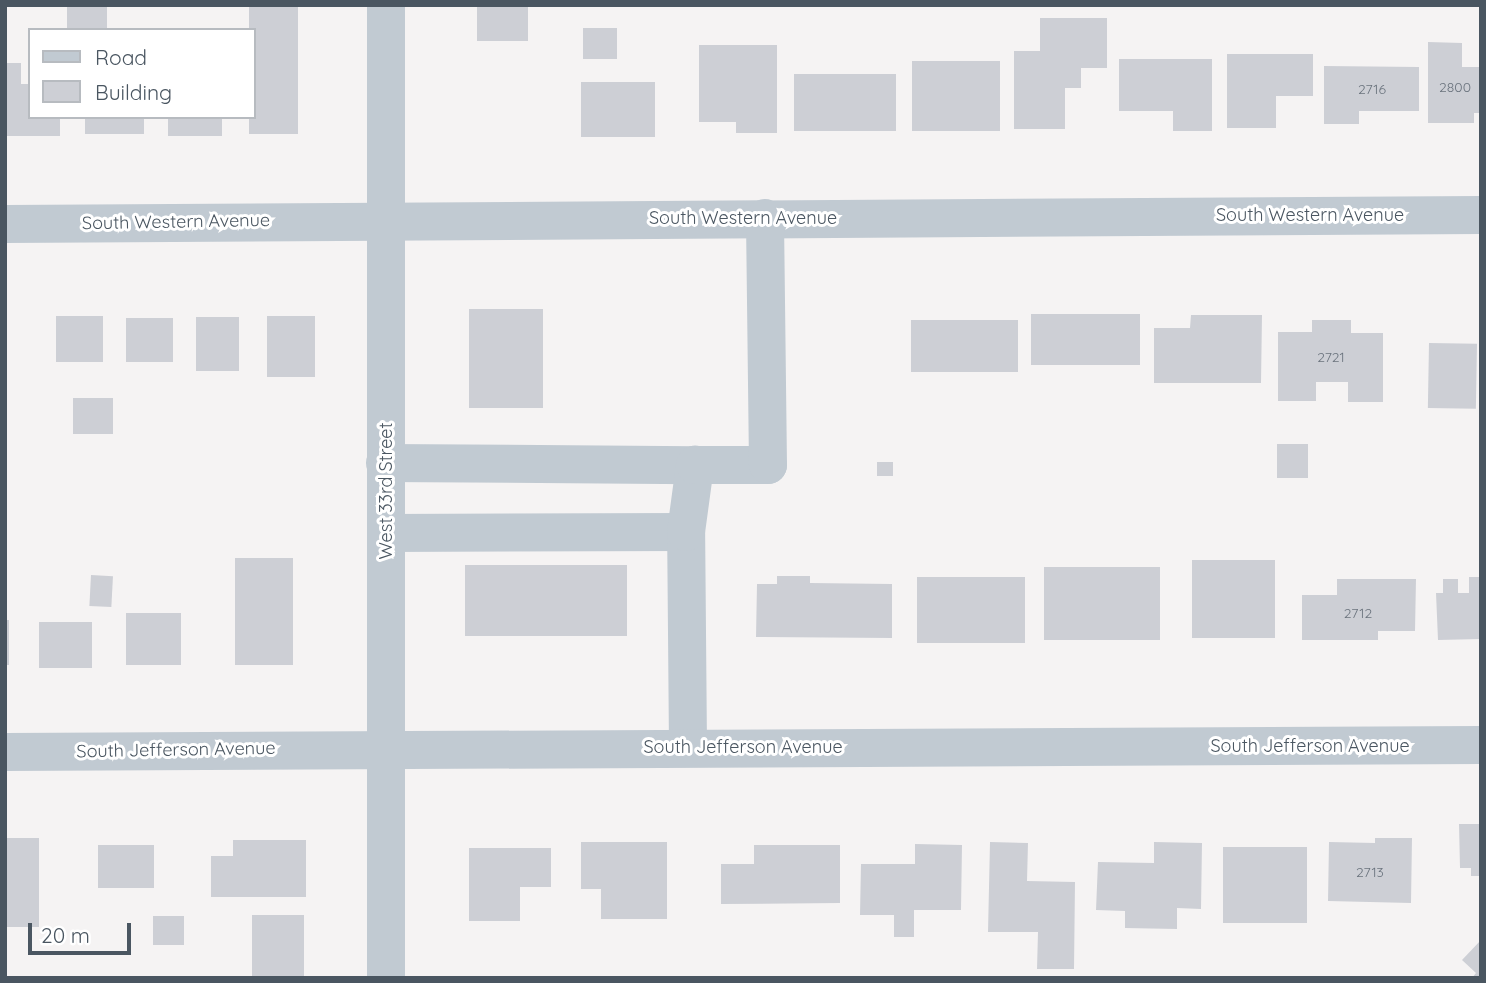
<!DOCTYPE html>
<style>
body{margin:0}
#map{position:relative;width:1486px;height:983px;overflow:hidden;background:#f5f3f3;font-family:Quicksand,sans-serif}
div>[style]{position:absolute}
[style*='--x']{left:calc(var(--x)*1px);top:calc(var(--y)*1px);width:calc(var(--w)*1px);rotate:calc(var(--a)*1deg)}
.building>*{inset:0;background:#cdcfd5;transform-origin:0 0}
.minor>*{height:38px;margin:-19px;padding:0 19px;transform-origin:19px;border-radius:19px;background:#c1cad2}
span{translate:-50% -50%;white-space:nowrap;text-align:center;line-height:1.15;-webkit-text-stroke:6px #fff;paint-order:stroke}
.number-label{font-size:14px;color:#6b747e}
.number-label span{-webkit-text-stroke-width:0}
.street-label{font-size:18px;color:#4a5661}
.frame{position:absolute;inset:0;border:7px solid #4a5661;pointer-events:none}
.legend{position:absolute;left:28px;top:28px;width:228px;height:91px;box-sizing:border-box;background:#fff;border:2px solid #b7bbc0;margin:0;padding:9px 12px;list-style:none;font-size:21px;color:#4a5661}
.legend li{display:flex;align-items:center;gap:14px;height:35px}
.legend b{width:35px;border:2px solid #b7bbc0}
.scale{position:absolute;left:28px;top:923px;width:103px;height:32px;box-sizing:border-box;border:4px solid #4a5661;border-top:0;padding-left:9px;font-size:21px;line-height:24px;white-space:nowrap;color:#4a5661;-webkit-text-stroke:5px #fff;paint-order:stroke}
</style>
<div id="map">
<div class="building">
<div style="left:67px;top:5px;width:40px;height:25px"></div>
<div style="clip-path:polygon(249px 5px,298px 5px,298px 134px,249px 134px,249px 117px,254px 117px,254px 30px,249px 30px)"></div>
<div style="left:477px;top:5px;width:51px;height:36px"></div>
<div style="clip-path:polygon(1040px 18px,1107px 18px,1107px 68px,1081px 68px,1081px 88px,1065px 88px,1065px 129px,1014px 129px,1014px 51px,1040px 51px)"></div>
<div style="left:583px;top:28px;width:34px;height:31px"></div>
<div style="clip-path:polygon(1428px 42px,1462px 43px,1462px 67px,1481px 67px,1481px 113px,1474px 113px,1474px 123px,1428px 123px)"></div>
<div style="clip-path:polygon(699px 45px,777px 45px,777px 133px,736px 133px,736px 122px,699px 122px)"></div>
<div style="clip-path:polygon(1227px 54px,1313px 54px,1313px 96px,1276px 96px,1276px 128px,1227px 128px)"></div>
<div style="clip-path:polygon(1119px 59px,1212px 59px,1212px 131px,1173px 131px,1173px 111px,1119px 111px)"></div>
<div style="left:912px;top:61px;width:88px;height:70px"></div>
<div style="clip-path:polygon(5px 63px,21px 63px,21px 84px,30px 84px,30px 117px,60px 117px,60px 136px,5px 136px)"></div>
<div style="clip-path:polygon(1324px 66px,1419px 67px,1419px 111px,1359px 111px,1359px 124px,1324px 124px)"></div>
<div style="left:794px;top:74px;width:102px;height:57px"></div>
<div style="left:581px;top:82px;width:74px;height:55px"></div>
<div style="left:85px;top:117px;width:59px;height:17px"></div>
<div style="left:168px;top:117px;width:54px;height:19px"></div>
<div style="left:469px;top:309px;width:74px;height:99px"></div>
<div style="left:1031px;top:314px;width:109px;height:51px"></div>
<div style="clip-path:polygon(1191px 315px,1262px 315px,1261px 383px,1154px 383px,1154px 328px,1190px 328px)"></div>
<div style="left:56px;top:316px;width:47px;height:46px"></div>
<div style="left:267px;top:316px;width:48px;height:61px"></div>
<div style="left:196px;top:317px;width:43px;height:54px"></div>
<div style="left:126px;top:318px;width:47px;height:44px"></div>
<div style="left:911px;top:320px;width:107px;height:52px"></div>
<div style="clip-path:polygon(1312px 320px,1351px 320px,1351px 333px,1383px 333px,1383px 402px,1348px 402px,1348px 382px,1316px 382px,1316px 401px,1278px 401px,1278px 332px,1312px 332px)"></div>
<div style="left:1429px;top:343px;width:48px;height:65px;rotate:1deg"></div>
<div style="left:73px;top:398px;width:40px;height:36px"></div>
<div style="left:1277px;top:444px;width:31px;height:34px"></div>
<div style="left:877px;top:462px;width:16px;height:14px"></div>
<div style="left:235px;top:558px;width:58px;height:107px"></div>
<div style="left:1192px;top:560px;width:83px;height:78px"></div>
<div style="left:465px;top:565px;width:162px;height:71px"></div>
<div style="left:1044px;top:567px;width:116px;height:73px"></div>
<div style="left:91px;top:575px;width:22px;height:31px;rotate:3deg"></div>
<div style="clip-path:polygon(777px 576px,810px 576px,810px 583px,892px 584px,892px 638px,756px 637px,757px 584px,777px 584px)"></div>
<div style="left:917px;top:577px;width:108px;height:66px"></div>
<div style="clip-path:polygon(1469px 577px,1481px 577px,1481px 639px,1438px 640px,1436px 593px,1443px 593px,1443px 579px,1458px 579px,1458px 593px,1469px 593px)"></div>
<div style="clip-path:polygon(1337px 579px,1416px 579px,1415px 631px,1378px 631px,1378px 640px,1302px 640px,1302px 595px,1337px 595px)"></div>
<div style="left:126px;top:613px;width:55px;height:52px"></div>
<div style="left:5px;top:620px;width:4px;height:45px"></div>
<div style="left:39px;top:622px;width:53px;height:46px"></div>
<div style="clip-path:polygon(1459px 824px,1481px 824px,1479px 876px,1471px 876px,1471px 868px,1460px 868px)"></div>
<div style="left:5px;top:838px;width:34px;height:89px"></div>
<div style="clip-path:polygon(1375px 838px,1412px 838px,1411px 903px,1328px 901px,1329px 842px,1375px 843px)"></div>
<div style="clip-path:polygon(233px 840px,306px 840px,306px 897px,211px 897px,211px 856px,233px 856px)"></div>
<div style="clip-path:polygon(581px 842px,667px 842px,667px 919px,601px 919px,601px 889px,581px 889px)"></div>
<div style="clip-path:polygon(990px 842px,1028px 843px,1027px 881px,1075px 882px,1074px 969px,1037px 969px,1038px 932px,988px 932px)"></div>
<div style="clip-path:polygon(1154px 842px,1202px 843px,1201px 909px,1177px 908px,1177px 929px,1125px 928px,1125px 911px,1096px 910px,1098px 862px,1154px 863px)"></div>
<div style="clip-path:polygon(915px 844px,962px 845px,961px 910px,914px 910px,914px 937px,894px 937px,894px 915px,860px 915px,861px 864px,915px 864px)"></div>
<div style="left:98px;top:845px;width:56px;height:43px"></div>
<div style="clip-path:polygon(754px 845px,840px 845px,840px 903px,721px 904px,721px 864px,754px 864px)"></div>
<div style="left:1223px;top:847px;width:84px;height:76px"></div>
<div style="clip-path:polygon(469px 848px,551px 848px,551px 887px,520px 887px,520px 921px,469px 921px)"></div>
<div style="left:252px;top:915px;width:52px;height:63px"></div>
<div style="left:153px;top:916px;width:31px;height:29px"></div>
<div style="clip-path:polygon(1481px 940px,1481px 978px,1472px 978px,1476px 973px,1462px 960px)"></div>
</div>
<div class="minor">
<div style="--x:5;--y:224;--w:1476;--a:-0.35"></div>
<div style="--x:385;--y:463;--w:310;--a:0.4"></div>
<div style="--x:386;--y:533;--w:300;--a:-0.2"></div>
<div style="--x:688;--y:747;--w:215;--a:-90.5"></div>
<div style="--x:686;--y:532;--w:68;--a:-82.3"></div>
<div style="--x:695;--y:465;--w:73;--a:0"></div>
<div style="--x:768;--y:465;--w:247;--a:-90.7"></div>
<div style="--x:5;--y:752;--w:1476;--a:-0.27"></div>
<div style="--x:386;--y:978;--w:973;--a:-90"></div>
</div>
<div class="number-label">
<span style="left:1455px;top:87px">2800</span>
<span style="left:1372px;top:89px">2716</span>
<span style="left:1331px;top:357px">2721</span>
<span style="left:1358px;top:613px">2712</span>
<span style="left:1370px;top:872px">2713</span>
</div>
<div class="street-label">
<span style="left:1310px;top:215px">South Western Avenue</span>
<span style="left:743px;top:218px">South Western Avenue</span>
<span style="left:176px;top:222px;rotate:-1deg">South Western Avenue</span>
<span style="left:386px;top:491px;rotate:-90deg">West 33rd Street</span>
<span style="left:1310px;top:746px">South Jefferson Avenue</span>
<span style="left:743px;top:747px">South Jefferson Avenue</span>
<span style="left:176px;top:750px;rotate:-1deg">South Jefferson Avenue</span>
</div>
<div class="frame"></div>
<ul class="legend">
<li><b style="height:9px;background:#c1cad2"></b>Road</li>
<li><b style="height:19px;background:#cdcfd5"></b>Building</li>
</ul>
<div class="scale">20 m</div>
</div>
